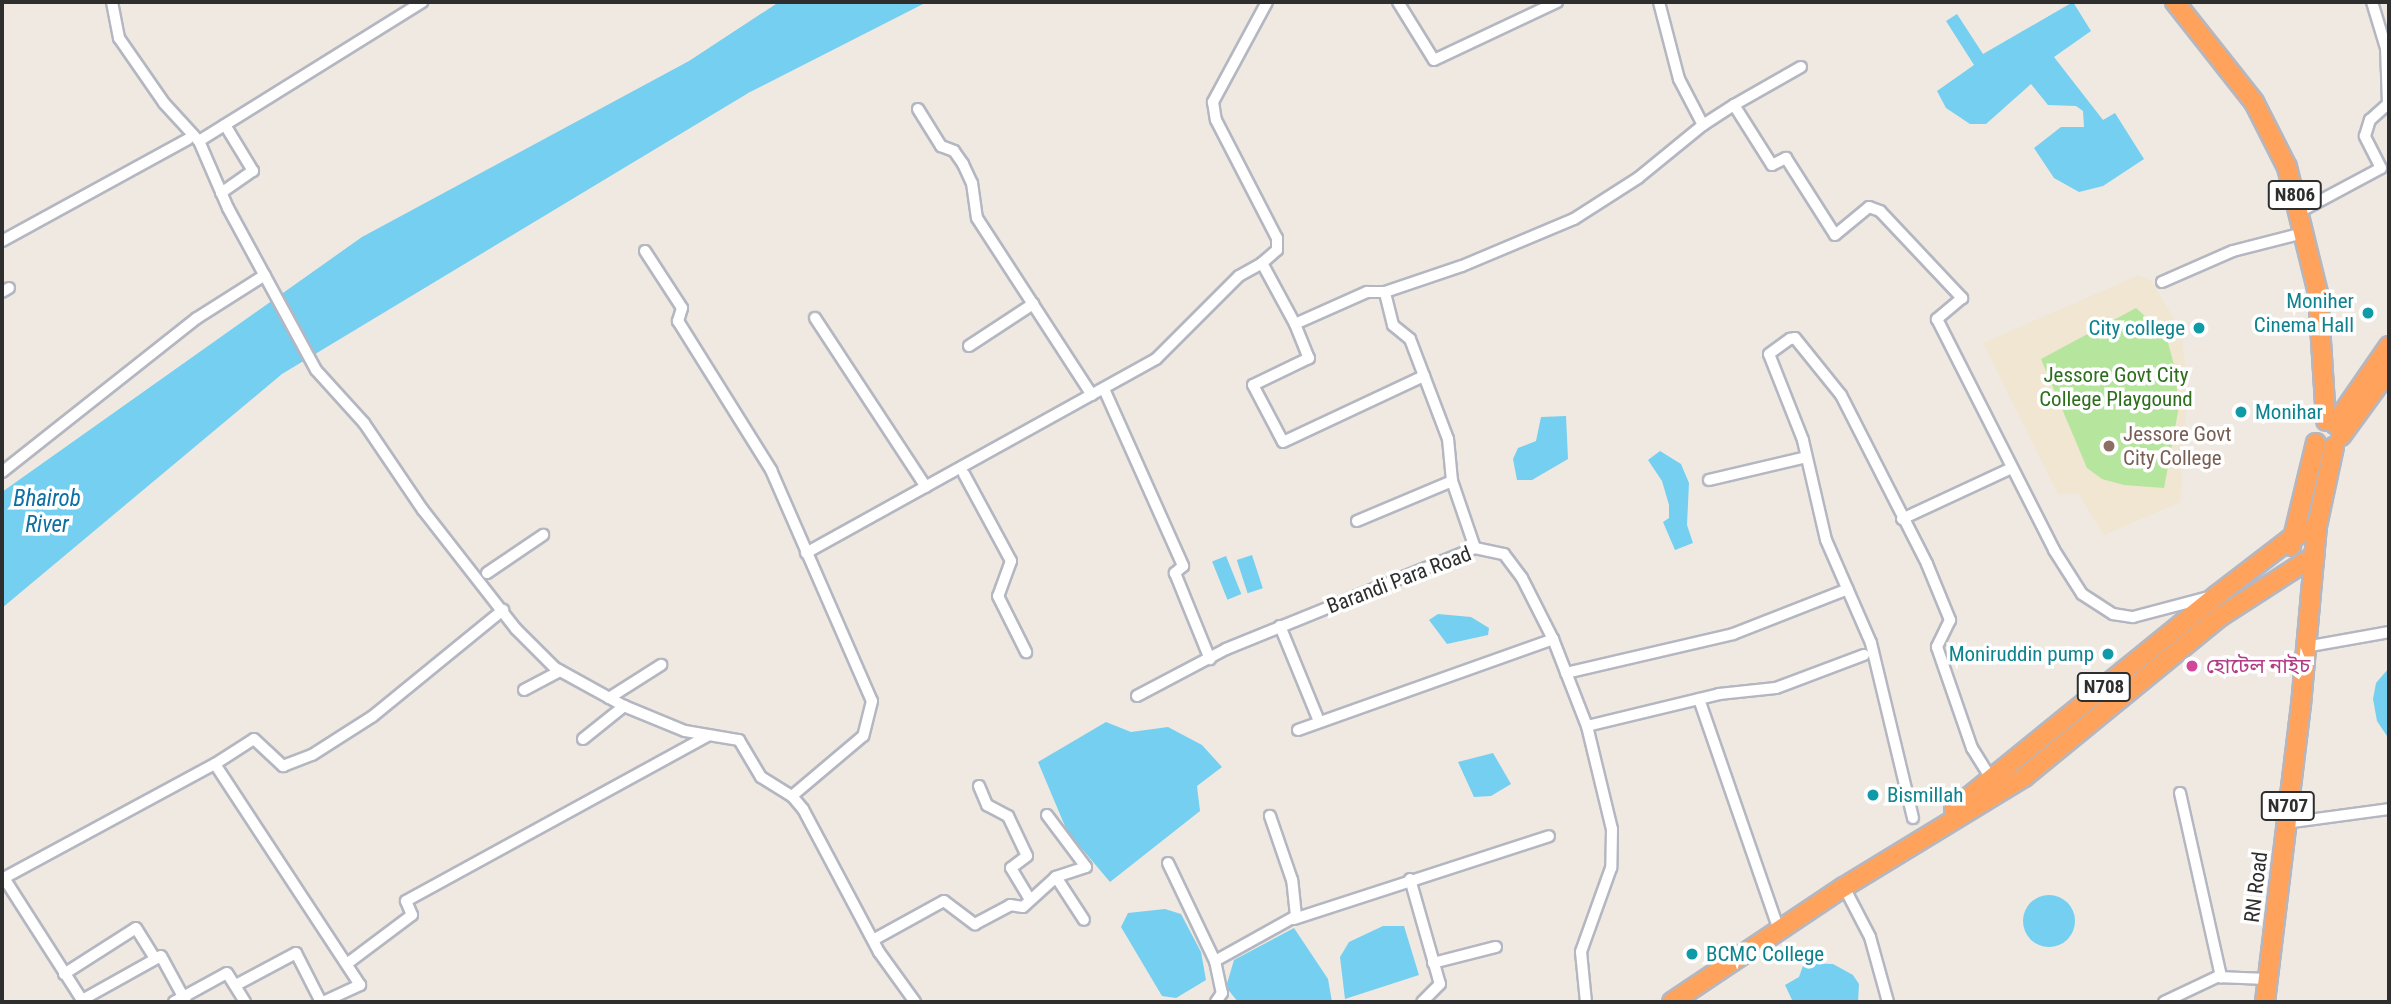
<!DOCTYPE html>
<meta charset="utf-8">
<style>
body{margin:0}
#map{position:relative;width:2391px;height:1004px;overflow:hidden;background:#efe9e1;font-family:"Roboto Condensed","Noto Sans Bengali",sans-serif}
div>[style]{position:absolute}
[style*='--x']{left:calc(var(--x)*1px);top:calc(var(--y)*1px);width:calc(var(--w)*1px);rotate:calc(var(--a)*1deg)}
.education>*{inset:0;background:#f0e6d1}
.green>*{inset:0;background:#b6e59e}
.water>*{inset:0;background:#75cff0;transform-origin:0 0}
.round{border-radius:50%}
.roads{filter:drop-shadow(2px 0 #b4b7c1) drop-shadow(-2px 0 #b4b7c1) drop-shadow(0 2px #b4b7c1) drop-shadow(0 -2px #b4b7c1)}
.minor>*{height:10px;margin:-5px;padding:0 5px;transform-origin:5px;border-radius:5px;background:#fff}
.highway>*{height:18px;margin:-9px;padding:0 9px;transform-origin:9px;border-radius:9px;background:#ffa35c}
.dots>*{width:19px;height:19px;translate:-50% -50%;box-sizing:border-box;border:4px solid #fff;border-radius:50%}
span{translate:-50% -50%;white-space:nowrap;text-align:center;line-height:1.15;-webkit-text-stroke:7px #fff;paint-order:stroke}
.shield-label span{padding:2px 5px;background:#fff;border:2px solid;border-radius:5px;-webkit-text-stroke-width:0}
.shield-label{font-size:19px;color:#2e2e2e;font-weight:700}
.culture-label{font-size:21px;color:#0d838f}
.right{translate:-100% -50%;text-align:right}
.left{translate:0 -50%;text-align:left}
.park-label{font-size:21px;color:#2c6e1b}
.education-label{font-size:21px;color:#785e54}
.street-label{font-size:21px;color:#2e2e2e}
.hotel-label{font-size:21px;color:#b23c85}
.water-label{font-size:23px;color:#0d6fa3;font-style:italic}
.frame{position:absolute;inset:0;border:4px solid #2e2e2e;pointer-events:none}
</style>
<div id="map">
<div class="education">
<div style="clip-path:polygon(2139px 275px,2152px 282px,2181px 330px,2188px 388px,2180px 502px,2104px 535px,2079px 494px,2058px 494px,1983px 343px)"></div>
</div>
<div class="green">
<div style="clip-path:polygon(2136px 308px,2166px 335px,2174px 365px,2179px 406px,2164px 488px,2124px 485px,2102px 479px,2087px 468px,2041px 359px)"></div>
</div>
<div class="water">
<div style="clip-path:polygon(779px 2px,927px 2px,750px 92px,282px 374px,2px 608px,2px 492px,362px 237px,689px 61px)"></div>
<div style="clip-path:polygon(2073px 2px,2091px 31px,2054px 57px,2103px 120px,2115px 113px,2144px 159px,2103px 186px,2079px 192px,2054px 178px,2034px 148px,2061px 127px,2084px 127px,2083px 111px,2076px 106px,2048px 105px,2031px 84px,1986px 124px,1970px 124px,1946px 108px,1937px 91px,1974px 65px,1946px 21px,1957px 14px,1983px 54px)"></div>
<div style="clip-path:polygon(1566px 416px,1568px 459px,1532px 480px,1517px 480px,1513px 459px,1518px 448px,1536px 441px,1541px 417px)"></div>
<div style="clip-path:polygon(1660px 451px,1681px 464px,1689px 483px,1687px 525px,1693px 543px,1675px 550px,1663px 522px,1669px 518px,1669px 505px,1662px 481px,1648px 460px)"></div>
<div style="left:1252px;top:555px;width:35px;height:16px;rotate:72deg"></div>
<div style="left:1226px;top:556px;width:41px;height:15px;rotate:68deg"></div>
<div style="clip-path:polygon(1438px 614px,1471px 617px,1489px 628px,1488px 635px,1447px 644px,1429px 620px)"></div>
<div style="clip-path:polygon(2389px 668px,2389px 739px,2377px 721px,2373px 699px,2376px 683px)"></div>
<div style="clip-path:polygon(1106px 722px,1131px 732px,1168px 727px,1202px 745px,1222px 767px,1197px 786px,1200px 811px,1110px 882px,1067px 831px,1038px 762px)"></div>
<div style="clip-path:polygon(1493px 753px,1511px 784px,1491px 796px,1474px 797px,1458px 762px)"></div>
<div class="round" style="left:2023px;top:895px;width:52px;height:52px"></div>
<div style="clip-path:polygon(1165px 909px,1181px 914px,1201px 952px,1206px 980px,1176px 998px,1162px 996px,1121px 927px,1128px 913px)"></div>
<div style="clip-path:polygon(1383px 926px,1404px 926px,1419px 975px,1345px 999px,1340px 957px,1349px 942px)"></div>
<div style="clip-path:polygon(1294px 928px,1328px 979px,1332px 1002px,1238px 1002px,1226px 987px,1234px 960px)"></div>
<div style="clip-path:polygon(1804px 963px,1833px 964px,1853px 975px,1859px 984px,1858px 1002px,1793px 1002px,1785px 985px,1799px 977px)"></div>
</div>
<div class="roads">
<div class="minor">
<div style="--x:112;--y:2;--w:37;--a:79"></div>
<div style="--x:119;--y:38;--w:79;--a:55.3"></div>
<div style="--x:164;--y:103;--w:52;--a:47.4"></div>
<div style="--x:199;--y:141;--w:73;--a:66.6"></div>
<div style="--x:228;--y:208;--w:184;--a:61.5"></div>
<div style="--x:316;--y:370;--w:72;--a:47.8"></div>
<div style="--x:364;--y:423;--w:105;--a:55.9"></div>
<div style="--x:423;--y:510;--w:151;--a:52"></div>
<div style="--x:516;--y:629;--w:55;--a:45"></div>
<div style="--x:555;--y:668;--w:79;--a:28.8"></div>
<div style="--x:624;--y:706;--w:66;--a:22.3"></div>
<div style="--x:685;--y:731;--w:55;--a:9.5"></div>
<div style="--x:739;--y:740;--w:43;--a:59.3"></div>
<div style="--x:761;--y:777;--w:36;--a:32"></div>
<div style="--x:792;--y:796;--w:17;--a:50"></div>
<div style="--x:803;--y:809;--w:162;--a:62"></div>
<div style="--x:879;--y:952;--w:62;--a:54.2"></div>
<div style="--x:1267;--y:2;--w:114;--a:118.4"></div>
<div style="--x:1213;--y:102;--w:18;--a:81"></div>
<div style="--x:1216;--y:120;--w:133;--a:62.7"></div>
<div style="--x:1277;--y:238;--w:12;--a:90"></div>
<div style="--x:1277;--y:250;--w:20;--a:139"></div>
<div style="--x:1262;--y:263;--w:69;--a:61.6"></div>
<div style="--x:1295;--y:324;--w:79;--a:-24"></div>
<div style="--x:1367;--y:292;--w:18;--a:0"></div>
<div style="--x:1398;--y:2;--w:68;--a:58.2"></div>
<div style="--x:1434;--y:60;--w:136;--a:-25.2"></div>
<div style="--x:1734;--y:105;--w:77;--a:-29.6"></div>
<div style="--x:918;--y:109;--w:44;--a:58.1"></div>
<div style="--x:941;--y:146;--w:14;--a:21"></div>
<div style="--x:954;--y:151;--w:16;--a:55"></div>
<div style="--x:963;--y:164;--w:21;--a:65"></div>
<div style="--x:972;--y:183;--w:35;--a:82"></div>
<div style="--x:977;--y:218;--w:211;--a:57"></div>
<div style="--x:1703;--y:125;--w:37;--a:-33"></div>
<div style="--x:1734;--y:105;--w:71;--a:57.7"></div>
<div style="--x:1772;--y:165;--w:16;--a:-27"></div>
<div style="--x:1786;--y:158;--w:91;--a:57.5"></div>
<div style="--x:1835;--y:235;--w:44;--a:-39.5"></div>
<div style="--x:1869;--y:207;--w:12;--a:20"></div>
<div style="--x:1880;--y:211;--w:120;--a:46.7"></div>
<div style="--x:1962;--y:298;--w:33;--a:140"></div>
<div style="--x:1937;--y:319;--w:259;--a:63.1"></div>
<div style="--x:2054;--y:550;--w:52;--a:57.5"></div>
<div style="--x:2082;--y:594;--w:37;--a:33"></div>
<div style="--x:2113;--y:614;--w:20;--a:9"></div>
<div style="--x:2133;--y:617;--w:83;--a:-14.7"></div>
<div style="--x:199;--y:141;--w:263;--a:-31.9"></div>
<div style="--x:221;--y:193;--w:39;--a:-35"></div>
<div style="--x:253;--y:171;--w:54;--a:-121.3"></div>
<div style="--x:2299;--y:212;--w:93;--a:-28.2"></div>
<div style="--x:2381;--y:168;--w:36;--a:-117"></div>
<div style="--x:2365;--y:136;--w:17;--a:-73"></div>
<div style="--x:2370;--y:120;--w:24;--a:-42"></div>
<div style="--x:2388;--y:104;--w:56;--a:-92"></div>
<div style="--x:2386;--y:48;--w:48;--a:-106.9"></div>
<div style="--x:2;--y:241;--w:212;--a:-28.7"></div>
<div style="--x:645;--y:251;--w:68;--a:57"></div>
<div style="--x:682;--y:308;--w:14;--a:107"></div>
<div style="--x:678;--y:321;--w:176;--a:58"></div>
<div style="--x:771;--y:470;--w:252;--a:66.4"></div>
<div style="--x:872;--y:701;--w:36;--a:104"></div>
<div style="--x:863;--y:736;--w:93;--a:139.8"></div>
<div style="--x:2162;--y:282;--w:77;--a:-23.6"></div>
<div style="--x:2233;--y:251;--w:72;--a:-14.4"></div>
<div style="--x:2;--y:292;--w:8;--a:-30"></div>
<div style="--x:815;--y:318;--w:202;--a:56.7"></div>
<div style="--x:1295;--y:324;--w:37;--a:68"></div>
<div style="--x:1309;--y:358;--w:62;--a:154.3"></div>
<div style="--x:1253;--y:385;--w:64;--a:62.2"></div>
<div style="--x:1283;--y:442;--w:156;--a:-25.1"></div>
<div style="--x:969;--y:346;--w:77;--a:-33.3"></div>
<div style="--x:1104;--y:389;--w:194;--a:65.9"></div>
<div style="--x:1183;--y:566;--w:11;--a:139"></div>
<div style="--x:1175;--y:573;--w:93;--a:67.9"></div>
<div style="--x:2;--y:472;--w:248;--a:-38.3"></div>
<div style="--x:197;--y:318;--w:80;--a:-32.3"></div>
<div style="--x:964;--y:474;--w:99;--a:61.6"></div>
<div style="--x:1011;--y:561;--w:37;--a:110"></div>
<div style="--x:998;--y:596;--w:63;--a:63.4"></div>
<div style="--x:1709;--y:480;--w:96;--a:-13.3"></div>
<div style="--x:1902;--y:519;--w:121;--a:-24.9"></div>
<div style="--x:1357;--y:521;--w:103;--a:-22.8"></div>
<div style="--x:1475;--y:548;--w:71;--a:-108.9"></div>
<div style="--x:1452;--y:481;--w:42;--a:-95.4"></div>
<div style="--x:1448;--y:439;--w:107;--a:-110.8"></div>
<div style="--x:1410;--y:339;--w:22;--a:-141"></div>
<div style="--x:1393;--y:325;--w:34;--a:-104"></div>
<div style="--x:1385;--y:292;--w:81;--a:-18.7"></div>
<div style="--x:1462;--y:266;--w:121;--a:-22.8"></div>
<div style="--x:1574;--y:219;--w:76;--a:-32.6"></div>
<div style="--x:1638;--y:178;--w:84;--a:-39.2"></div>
<div style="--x:1703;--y:125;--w:52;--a:-117.6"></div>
<div style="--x:1679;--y:79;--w:80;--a:-104.6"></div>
<div style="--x:806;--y:553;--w:400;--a:-29"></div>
<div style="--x:1156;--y:359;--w:117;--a:-45"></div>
<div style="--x:1239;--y:276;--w:26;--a:-29"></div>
<div style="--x:487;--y:573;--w:68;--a:-34.2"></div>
<div style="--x:1280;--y:626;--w:103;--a:67.7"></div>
<div style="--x:2305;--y:647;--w:85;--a:-10.1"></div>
<div style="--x:1566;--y:673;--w:171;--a:-13.1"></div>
<div style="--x:1733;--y:634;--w:123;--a:-21.4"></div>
<div style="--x:524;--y:690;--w:41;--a:-27.8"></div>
<div style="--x:1137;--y:696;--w:101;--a:-27.8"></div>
<div style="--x:1226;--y:649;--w:269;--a:-22.1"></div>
<div style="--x:1475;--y:548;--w:30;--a:12"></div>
<div style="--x:1504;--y:554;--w:30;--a:53"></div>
<div style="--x:1522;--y:578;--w:68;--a:63.1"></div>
<div style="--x:1553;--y:639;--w:93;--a:68.7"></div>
<div style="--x:1587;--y:726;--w:106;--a:76.4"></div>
<div style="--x:1612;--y:829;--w:39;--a:91"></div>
<div style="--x:1611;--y:868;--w:89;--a:109.7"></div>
<div style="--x:1581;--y:952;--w:50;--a:84.3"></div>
<div style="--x:609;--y:698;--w:62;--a:-32.4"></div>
<div style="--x:1699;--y:699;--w:244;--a:70.9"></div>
<div style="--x:1587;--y:726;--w:136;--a:-13.6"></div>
<div style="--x:1719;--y:694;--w:57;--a:-6"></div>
<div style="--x:1776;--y:688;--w:94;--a:-20.6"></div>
<div style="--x:1298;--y:730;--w:271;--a:-19.6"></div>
<div style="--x:583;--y:739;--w:53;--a:-38.8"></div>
<div style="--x:979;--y:786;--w:21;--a:67"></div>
<div style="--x:987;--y:805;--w:24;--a:28"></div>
<div style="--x:1008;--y:816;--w:44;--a:64.6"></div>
<div style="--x:1027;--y:856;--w:20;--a:143"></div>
<div style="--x:1011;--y:868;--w:37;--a:59"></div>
<div style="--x:2180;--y:793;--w:189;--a:77.4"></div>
<div style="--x:1047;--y:815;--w:65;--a:53.1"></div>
<div style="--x:1086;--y:867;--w:32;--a:162"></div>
<div style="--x:1913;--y:818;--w:180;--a:-103.5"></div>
<div style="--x:1871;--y:643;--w:112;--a:-113.6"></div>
<div style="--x:1826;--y:540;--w:103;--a:-103"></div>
<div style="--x:1803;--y:440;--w:92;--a:-111.6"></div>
<div style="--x:1769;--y:354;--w:26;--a:-36"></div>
<div style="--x:1790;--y:339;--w:5;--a:-11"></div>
<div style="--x:1795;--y:338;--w:73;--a:51.1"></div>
<div style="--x:1841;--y:395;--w:190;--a:63"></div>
<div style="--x:1927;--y:564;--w:61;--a:67.7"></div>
<div style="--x:1950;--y:620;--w:30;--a:116"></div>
<div style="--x:1937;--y:647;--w:107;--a:70.9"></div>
<div style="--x:1972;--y:748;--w:36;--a:58"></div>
<div style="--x:2286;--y:823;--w:104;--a:-7.7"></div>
<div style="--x:1168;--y:863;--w:109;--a:64.4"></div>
<div style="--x:1215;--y:961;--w:33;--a:78"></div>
<div style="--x:1222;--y:993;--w:11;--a:124"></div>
<div style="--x:4;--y:878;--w:145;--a:57.4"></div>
<div style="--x:82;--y:1000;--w:90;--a:-29.1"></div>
<div style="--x:161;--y:956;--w:52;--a:61.5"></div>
<div style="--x:2;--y:879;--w:242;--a:-28.4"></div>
<div style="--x:1410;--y:879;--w:109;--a:74.1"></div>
<div style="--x:1440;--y:984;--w:25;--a:135"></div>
<div style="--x:1844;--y:887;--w:56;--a:62.5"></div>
<div style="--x:1870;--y:937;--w:67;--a:74.5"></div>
<div style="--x:1294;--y:919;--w:268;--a:-18"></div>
<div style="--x:873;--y:940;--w:81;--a:-28.8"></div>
<div style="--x:944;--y:901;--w:39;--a:37"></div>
<div style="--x:975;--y:924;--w:40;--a:-28"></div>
<div style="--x:1010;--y:905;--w:13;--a:9"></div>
<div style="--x:1023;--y:907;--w:45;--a:-42.3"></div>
<div style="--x:1056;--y:877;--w:51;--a:56.9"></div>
<div style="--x:1215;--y:961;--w:93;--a:-29.1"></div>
<div style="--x:1296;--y:916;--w:36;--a:-96"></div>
<div style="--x:1292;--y:880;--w:68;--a:-109"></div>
<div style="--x:348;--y:963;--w:80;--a:-36.9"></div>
<div style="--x:412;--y:915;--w:15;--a:-113"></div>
<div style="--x:406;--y:901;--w:343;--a:-28.7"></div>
<div style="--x:1433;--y:963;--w:65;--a:-14.3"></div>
<div style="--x:64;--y:974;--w:85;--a:-32.6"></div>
<div style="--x:136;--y:928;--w:36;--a:58"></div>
<div style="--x:236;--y:985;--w:68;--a:-28.1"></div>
<div style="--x:296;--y:953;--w:55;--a:63"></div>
<div style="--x:174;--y:1002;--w:60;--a:-28.7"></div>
<div style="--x:227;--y:973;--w:34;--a:58"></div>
<div style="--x:323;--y:1002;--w:41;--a:-24.7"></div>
<div style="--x:360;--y:985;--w:264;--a:-123.3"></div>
<div style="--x:215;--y:764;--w:46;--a:-32.7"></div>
<div style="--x:254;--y:739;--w:40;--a:43"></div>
<div style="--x:283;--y:766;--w:31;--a:-21"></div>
<div style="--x:312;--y:755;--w:72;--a:-32.6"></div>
<div style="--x:373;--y:716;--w:168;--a:-39.2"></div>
<div style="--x:2164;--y:1002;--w:59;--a:-25.3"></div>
<div style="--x:2217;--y:977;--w:50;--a:2.3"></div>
</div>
<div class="highway">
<div style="--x:2175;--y:2;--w:127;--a:51.7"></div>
<div style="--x:2254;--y:102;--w:73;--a:63.1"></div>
<div style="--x:2287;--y:167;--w:130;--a:76.2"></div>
<div style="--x:2318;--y:293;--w:128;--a:86.4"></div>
<div style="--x:2335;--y:424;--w:95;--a:-55.3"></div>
<div style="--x:2341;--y:436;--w:82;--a:-54"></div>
<div style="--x:2291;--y:546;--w:106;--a:-76.4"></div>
<div style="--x:1954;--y:809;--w:338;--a:-39.1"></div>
<div style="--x:2216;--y:596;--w:93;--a:-37.6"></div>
<div style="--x:2290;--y:539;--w:30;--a:-26"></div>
<div style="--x:1672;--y:1002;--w:207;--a:-33.8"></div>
<div style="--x:1844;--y:887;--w:211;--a:-31.4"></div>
<div style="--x:2024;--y:777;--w:254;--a:-39.3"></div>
<div style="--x:2221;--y:616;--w:111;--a:-32.8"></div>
<div style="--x:2265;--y:1002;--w:299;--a:-83.1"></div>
<div style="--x:2301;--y:705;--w:180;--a:-84.9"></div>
<div style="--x:2317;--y:526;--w:81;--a:-77.9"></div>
</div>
</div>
<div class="dots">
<div style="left:2368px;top:313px;background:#0f9aa8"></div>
<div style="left:2199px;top:328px;background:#0f9aa8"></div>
<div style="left:2241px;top:412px;background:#0f9aa8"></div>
<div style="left:2109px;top:446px;background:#8d6e63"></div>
<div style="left:2108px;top:654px;background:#0f9aa8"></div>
<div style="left:2192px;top:666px;background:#d1479c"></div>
<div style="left:1873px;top:795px;background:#0f9aa8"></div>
<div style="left:1692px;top:954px;background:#0f9aa8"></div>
</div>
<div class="shield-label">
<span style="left:2295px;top:195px">N806</span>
<span style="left:2104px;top:687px">N708</span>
<span style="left:2288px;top:806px">N707</span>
</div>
<div class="culture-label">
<span class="right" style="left:2354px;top:313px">Moniher<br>Cinema Hall</span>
<span class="right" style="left:2185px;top:328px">City college</span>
<span class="left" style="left:2255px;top:412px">Monihar</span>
<span class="right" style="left:2094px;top:654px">Moniruddin pump</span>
<span class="left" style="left:1887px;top:795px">Bismillah</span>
<span class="left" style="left:1706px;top:954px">BCMC College</span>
</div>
<div class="park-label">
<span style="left:2116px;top:387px">Jessore Govt City<br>College Playgound</span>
</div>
<div class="education-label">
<span class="left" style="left:2123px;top:446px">Jessore Govt<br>City College</span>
</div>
<div class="street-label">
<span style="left:1399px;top:580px;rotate:-21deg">Barandi Para Road</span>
<span style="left:2256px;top:887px;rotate:-83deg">RN Road</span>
</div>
<div class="hotel-label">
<span class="left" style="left:2206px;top:666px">হোটেল নাইচ</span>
</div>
<div class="water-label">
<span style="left:47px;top:512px">Bhairob<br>River</span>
</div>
<div class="frame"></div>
</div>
